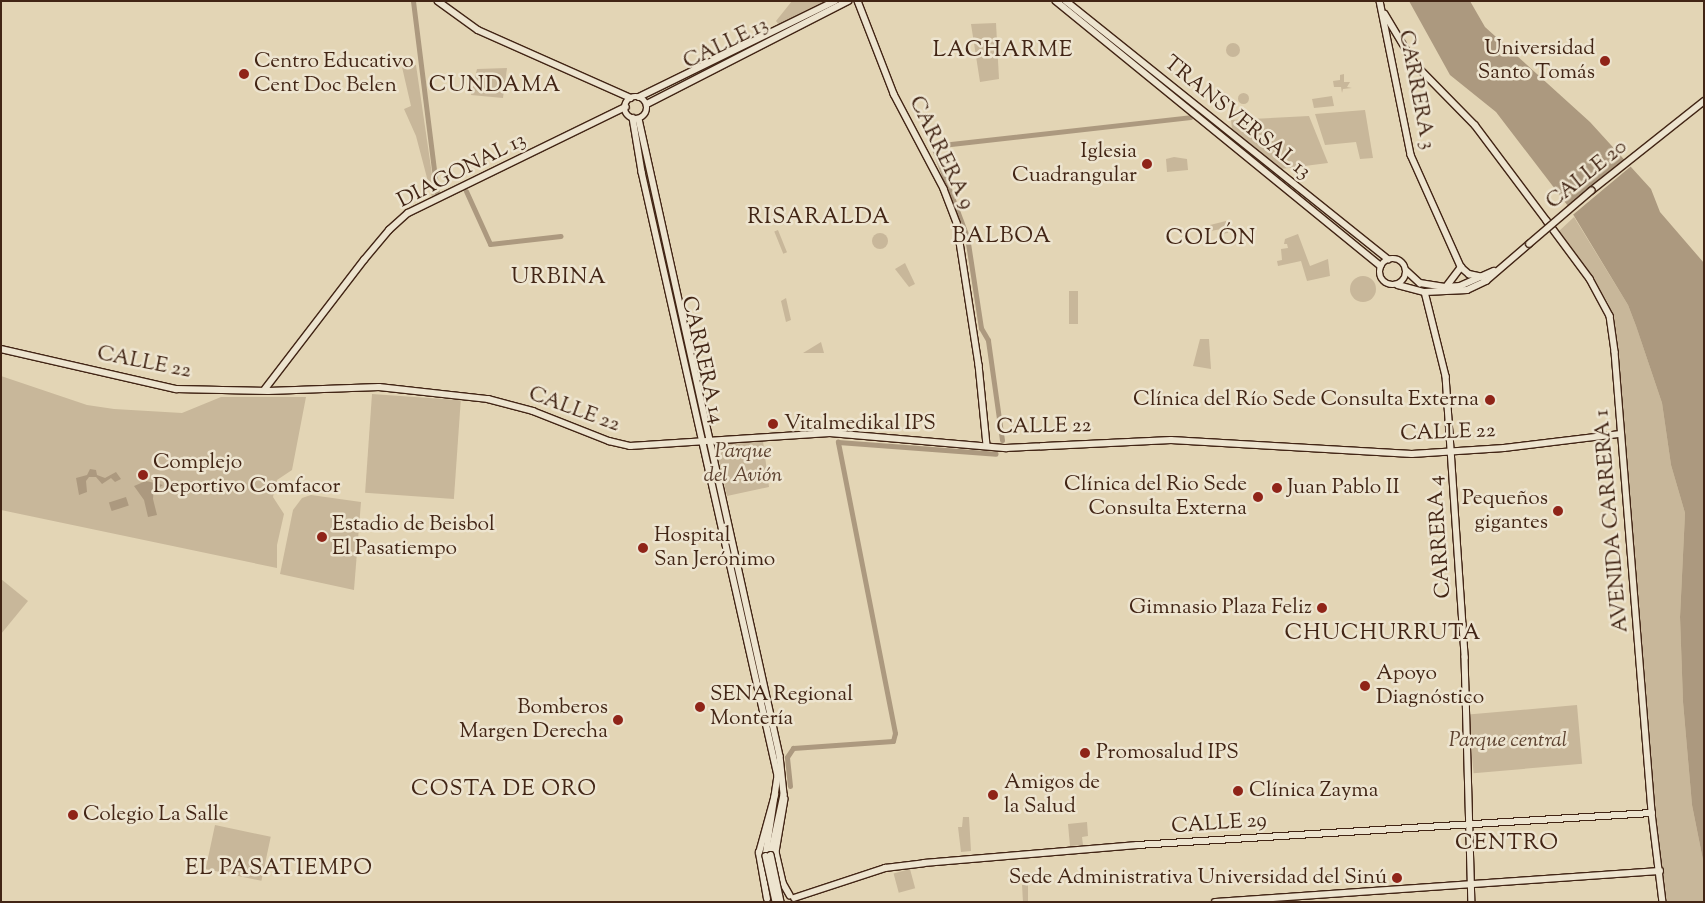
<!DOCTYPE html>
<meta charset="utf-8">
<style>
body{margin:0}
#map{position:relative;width:1705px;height:903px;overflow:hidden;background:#e3d5b5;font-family:"Sorts Mill Goudy",serif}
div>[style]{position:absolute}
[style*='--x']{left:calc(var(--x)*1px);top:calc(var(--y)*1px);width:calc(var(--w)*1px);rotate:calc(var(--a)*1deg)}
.green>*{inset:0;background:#c8b79a;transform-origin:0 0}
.round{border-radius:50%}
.water>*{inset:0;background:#ac997f;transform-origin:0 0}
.pier>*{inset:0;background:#e3d5b5;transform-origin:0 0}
.canal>*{height:5px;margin:-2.5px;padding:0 2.5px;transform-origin:2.5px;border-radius:2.5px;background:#ac997f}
.roads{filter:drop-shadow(1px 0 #422515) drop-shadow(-1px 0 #422515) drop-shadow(0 1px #422515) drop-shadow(0 -1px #422515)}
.secondary>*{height:5.5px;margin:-2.75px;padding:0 2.75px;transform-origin:2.75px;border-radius:2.75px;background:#ede4cf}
.secondary>.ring{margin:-2.75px;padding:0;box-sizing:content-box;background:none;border:5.5px solid #ede4cf;border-radius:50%}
.bridges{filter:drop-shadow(1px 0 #422515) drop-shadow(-1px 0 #422515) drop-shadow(0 1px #422515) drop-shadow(0 -1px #422515)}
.secondary-bridge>*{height:5.5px;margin:-2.75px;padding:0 2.75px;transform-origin:2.75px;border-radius:2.75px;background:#ede4cf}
.dots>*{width:14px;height:14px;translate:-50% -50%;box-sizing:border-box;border:2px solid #ede4cf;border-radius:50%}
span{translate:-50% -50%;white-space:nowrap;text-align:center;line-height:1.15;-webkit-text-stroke:5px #ede4cf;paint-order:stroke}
.street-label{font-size:21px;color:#422515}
.poi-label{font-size:21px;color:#422515}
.right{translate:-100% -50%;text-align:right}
.left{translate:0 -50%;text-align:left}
.park-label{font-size:21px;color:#5d4230;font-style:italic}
.neighbourhood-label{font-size:22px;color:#422515;letter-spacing:1px}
.frame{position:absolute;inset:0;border:2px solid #422515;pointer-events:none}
</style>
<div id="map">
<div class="green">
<div style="clip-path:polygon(792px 1px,834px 1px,780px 26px,776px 21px)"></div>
<div style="clip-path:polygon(996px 23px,999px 79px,980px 82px,971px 24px)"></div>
<div class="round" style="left:1226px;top:43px;width:14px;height:14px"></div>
<div style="clip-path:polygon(416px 65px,435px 195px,432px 197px,416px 136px,404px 109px,411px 106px,402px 67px)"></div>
<div style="clip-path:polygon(507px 68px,503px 98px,471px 95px,477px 69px)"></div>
<div style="clip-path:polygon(1344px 74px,1344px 82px,1350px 82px,1347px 87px,1352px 88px,1343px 89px,1342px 93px,1341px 87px,1334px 87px,1333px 81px,1340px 80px,1340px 75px)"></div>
<div class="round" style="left:1237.5px;top:92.5px;width:11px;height:11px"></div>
<div style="clip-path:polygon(1332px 96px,1334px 106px,1314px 108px,1312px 99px)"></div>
<div style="clip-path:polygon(1365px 110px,1373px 158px,1360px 159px,1356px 142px,1325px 145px,1315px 114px)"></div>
<div style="clip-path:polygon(1309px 116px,1328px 163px,1281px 169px,1232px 129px,1231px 120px)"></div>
<div style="clip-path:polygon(1174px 157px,1187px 159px,1188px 170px,1167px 172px,1166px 159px)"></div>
<div style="clip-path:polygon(1574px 217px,1628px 305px,1636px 326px,1662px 403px,1671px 465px,1685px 513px,1680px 617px,1683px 702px,1692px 805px,1704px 865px,1704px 902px,1666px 902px,1654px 813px,1615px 327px,1608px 303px,1592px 276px,1557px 233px)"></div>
<div style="clip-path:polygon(1226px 221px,1228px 233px,1221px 234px,1221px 229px,1211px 231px,1210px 225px)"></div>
<div style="left:778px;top:230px;width:24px;height:4px;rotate:68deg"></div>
<div class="round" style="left:872px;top:233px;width:16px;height:16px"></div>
<div style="clip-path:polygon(1298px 234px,1310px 266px,1328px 259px,1330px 276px,1307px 281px,1301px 261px,1278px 266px,1277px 261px,1282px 260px,1281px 249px,1288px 248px,1287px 244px,1284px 244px,1285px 239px)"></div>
<div style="clip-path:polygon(905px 263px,915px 284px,909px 287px,895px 269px)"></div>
<div class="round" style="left:1350px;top:276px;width:26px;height:26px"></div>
<div style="left:1078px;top:291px;width:33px;height:9px;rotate:90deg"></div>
<div style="clip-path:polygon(786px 298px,791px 320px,786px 322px,781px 301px)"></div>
<div style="clip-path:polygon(1200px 339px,1209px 339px,1211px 369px,1193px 366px)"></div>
<div style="clip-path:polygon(821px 342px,824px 353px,803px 353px)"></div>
<div style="clip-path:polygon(1px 376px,87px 405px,114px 409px,182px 413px,221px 397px,306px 397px,292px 470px,277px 480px,273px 497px,284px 514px,277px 545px,277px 568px,1px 510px)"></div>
<div style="left:372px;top:394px;width:89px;height:99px;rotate:4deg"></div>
<div style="clip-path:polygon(763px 441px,769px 487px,727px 496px,715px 442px)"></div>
<div style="clip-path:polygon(311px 495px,361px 502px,354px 590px,280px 574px,293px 510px,302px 498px)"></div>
<div style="clip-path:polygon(1px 579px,28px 601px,1px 634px)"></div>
<div style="left:1577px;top:705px;width:59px;height:109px;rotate:85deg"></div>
<div style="clip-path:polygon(963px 817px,969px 817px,971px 851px,961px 852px,958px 827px,962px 827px)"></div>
<div style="clip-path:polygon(1087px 822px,1088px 836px,1082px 837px,1083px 845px,1070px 846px,1068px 824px)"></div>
<div style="left:215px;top:825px;width:57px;height:45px;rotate:12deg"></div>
<div style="left:910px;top:869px;width:20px;height:17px;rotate:75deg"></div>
<div style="clip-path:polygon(1022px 885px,1028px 885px,1028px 902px,1023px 902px)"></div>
</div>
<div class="water">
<div style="clip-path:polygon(1409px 1px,1470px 1px,1485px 27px,1590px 122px,1651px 189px,1660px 212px,1704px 263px,1704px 865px,1692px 805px,1683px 702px,1680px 617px,1685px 513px,1671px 465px,1662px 403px,1636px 326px,1628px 305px,1568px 206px,1496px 112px,1450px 75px)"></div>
<div style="clip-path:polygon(90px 469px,96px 470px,97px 475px,105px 478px,116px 472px,121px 479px,115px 482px,111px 478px,102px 484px,96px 477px,89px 477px,86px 481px,87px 492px,79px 495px,76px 478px,87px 475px)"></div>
<div style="clip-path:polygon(146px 481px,163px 485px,159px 488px,154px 484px,153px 499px,157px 515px,148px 517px,144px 500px,134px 486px)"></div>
<div style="left:126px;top:497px;width:9px;height:18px;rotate:72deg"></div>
</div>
<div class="pier">
<div style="left:1627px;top:159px;width:8px;height:78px;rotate:50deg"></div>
</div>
<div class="canal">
<div style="--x:413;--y:1;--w:195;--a:82.9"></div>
<div style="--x:466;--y:191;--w:58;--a:65.6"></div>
<div style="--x:490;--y:244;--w:71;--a:-6.4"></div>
<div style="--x:1002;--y:440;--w:101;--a:-98"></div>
<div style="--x:988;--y:340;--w:14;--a:-120"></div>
<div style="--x:981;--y:328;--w:92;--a:-98.7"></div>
<div style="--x:967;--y:237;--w:97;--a:-110.5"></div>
<div style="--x:933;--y:146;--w:259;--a:-6.4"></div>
<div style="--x:790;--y:786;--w:29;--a:-96"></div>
<div style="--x:787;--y:757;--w:11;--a:-56"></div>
<div style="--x:793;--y:748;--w:100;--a:-4"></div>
<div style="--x:893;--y:741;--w:8;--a:-76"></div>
<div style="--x:895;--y:733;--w:297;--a:-101.1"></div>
<div style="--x:838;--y:442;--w:158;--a:4.3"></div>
</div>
<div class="roads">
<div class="secondary">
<div style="--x:438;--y:1;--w:49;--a:35.9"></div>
<div style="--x:478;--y:30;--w:167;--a:24"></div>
<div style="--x:858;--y:1;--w:100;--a:68.8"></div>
<div style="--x:894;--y:94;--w:107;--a:62.2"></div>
<div style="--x:944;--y:189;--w:36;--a:69"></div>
<div style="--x:957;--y:223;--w:144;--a:81.2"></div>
<div style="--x:979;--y:365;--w:80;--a:84.3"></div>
<div style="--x:1056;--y:1;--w:419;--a:39.2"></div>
<div style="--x:1066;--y:1;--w:413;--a:38.7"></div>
<div style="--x:1380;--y:1;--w:157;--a:78.6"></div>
<div style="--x:1411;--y:155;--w:123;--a:65.9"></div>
<div style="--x:1461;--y:267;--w:11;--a:41"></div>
<div style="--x:1469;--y:274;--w:14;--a:12"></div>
<div style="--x:1385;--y:14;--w:58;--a:59"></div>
<div style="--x:1415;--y:64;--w:86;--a:45.5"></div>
<div style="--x:1475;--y:125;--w:120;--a:53.1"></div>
<div style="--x:1547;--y:221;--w:72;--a:53.4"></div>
<div style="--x:1590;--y:279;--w:42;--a:61.6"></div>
<div style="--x:1610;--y:316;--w:36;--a:82"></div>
<div style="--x:1615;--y:352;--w:462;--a:85.4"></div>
<div style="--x:1652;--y:813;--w:90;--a:83"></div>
<div class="ring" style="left:625px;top:97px;width:16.5px;height:16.5px"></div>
<div style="--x:639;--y:97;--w:218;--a:-26.1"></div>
<div style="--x:647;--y:104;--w:226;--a:-27.1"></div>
<div style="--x:633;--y:118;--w:55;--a:80.5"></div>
<div style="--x:642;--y:172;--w:619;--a:77.31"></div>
<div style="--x:778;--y:776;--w:81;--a:98.5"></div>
<div style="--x:639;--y:119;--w:652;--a:77.52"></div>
<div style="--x:780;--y:756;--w:39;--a:84"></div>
<div style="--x:784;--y:795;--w:61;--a:102.2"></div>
<div style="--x:1591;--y:191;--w:144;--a:-38.5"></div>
<div class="ring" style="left:1380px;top:259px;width:20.5px;height:20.5px"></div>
<div style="--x:1407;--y:271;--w:18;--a:43"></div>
<div style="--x:1420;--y:283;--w:25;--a:9"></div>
<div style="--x:1445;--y:287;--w:15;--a:-4"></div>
<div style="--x:1460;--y:286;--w:37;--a:-24"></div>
<div style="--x:1398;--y:285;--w:28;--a:15"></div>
<div style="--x:1425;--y:292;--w:42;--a:-2.7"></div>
<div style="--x:1467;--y:290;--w:21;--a:-25"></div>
<div style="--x:1486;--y:281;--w:57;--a:-40.7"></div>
<div style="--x:1446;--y:287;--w:25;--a:-53"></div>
<div style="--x:1425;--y:292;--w:87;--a:76"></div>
<div style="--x:1446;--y:376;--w:282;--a:86.1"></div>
<div style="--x:1465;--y:657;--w:245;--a:88.4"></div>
<div style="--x:1;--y:349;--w:180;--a:12.9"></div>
<div style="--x:176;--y:389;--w:92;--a:1.2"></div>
<div style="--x:268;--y:391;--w:111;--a:-2.1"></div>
<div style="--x:379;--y:387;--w:110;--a:6.3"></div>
<div style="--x:488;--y:399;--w:47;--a:14.9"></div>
<div style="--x:533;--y:411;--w:82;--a:21.5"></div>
<div style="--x:609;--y:441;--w:22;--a:13"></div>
<div style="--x:630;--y:446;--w:200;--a:-3.7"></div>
<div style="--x:830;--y:433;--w:177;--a:4.9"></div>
<div style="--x:1006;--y:448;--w:165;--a:-2.8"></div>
<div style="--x:1171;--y:440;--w:241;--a:3.3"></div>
<div style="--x:1412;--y:454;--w:92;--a:-3.7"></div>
<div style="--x:1504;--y:448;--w:117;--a:-6.9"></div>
<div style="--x:265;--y:389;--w:163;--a:-52.5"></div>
<div style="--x:364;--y:260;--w:39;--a:-50"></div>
<div style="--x:389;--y:230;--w:25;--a:-42"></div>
<div style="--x:408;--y:213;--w:242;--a:-26"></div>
<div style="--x:785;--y:799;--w:54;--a:99.6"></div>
<div style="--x:776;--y:852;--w:32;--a:77"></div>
<div style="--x:783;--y:883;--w:14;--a:60"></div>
<div style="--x:794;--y:898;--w:96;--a:-18.2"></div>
<div style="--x:885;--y:868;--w:39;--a:-7"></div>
<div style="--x:924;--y:863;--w:214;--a:-4.8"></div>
<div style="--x:1137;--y:845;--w:516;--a:-3.56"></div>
<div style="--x:767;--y:899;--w:47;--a:-99.9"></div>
<div style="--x:759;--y:853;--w:60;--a:-74.6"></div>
<div style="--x:1215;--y:902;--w:446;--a:-4"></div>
</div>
</div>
<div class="bridges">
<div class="secondary-bridge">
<div style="--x:1529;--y:244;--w:82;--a:-40.5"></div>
<div style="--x:771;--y:855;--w:48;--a:78"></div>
<div style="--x:766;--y:856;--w:47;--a:77.7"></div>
</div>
</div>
<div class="dots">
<div style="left:1605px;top:61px;background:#8f2418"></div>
<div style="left:244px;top:74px;background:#8f2418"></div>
<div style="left:1147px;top:164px;background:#8f2418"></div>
<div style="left:1490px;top:400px;background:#8f2418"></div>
<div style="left:773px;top:424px;background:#8f2418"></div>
<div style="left:143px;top:475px;background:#8f2418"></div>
<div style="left:1277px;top:488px;background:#8f2418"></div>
<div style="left:1258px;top:497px;background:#8f2418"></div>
<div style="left:1558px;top:511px;background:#8f2418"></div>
<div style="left:322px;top:537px;background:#8f2418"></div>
<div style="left:643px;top:548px;background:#8f2418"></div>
<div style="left:1322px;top:608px;background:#8f2418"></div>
<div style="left:1365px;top:686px;background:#8f2418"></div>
<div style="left:700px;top:707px;background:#8f2418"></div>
<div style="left:618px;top:720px;background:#8f2418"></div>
<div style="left:1085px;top:753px;background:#8f2418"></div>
<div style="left:1238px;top:791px;background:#8f2418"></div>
<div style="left:993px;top:795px;background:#8f2418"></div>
<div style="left:73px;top:815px;background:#8f2418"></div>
<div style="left:1397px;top:878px;background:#8f2418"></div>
</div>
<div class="street-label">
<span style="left:726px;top:44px;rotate:-26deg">CALLE 13</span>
<span style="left:1416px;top:90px;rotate:79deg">CARRERA 3</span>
<span style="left:1237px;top:118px;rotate:39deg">TRANSVERSAL 13</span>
<span style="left:941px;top:153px;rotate:64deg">CARRERA 9</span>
<span style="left:462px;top:171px;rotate:-27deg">DIAGONAL 13</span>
<span style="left:1587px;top:175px;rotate:-39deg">CALLE 20</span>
<span style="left:702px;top:360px;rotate:77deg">CARRERA 14</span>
<span style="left:144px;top:363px;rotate:11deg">CALLE 22</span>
<span style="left:574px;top:410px;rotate:20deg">CALLE 22</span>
<span style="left:1044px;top:427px;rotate:-1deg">CALLE 22</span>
<span style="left:1448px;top:433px;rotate:-2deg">CALLE 22</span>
<span style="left:1612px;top:521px;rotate:-95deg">AVENIDA CARRERA 1</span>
<span style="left:1440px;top:537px;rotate:-94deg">CARRERA 4</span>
<span style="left:1219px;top:824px;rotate:-4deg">CALLE 29</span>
</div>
<div class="poi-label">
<span class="right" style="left:1595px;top:61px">Universidad<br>Santo Tomás</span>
<span class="left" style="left:254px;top:74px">Centro Educativo<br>Cent Doc Belen</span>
<span class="right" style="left:1137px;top:164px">Iglesia<br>Cuadrangular</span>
<span class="right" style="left:1479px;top:400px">Clínica del Río Sede Consulta Externa</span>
<span class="left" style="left:784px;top:424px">Vitalmedikal IPS</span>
<span class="left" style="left:153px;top:475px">Complejo<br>Deportivo Comfacor</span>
<span class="right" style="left:1247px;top:497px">Clínica del Rio Sede<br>Consulta Externa</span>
<span class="left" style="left:1287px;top:488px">Juan Pablo II</span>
<span class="right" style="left:1548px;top:511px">Pequeños<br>gigantes</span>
<span class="left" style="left:332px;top:537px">Estadio de Beisbol<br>El Pasatiempo</span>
<span class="left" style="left:654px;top:548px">Hospital<br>San Jerónimo</span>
<span class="right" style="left:1312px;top:608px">Gimnasio Plaza Feliz</span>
<span class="left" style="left:1376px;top:686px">Apoyo<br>Diagnóstico</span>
<span class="left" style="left:710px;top:707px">SENA Regional<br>Montería</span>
<span class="right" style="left:608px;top:720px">Bomberos<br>Margen Derecha</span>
<span class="left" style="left:1096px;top:753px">Promosalud IPS</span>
<span class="left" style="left:1004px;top:795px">Amigos de<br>la Salud</span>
<span class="left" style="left:1249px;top:791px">Clínica Zayma</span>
<span class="left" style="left:83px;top:815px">Colegio La Salle</span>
<span class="right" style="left:1387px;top:878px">Sede Administrativa Universidad del Sinú</span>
</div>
<div class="park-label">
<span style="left:743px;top:464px">Parque<br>del Avión</span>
<span style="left:1508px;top:741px">Parque central</span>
</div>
<div class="neighbourhood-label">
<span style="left:1003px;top:52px">LACHARME</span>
<span style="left:495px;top:87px">CUNDAMA</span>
<span style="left:819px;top:219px">RISARALDA</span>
<span style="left:1002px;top:238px">BALBOA</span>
<span style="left:1211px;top:240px">COLÓN</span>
<span style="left:559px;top:279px">URBINA</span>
<span style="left:1383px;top:635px">CHUCHURRUTA</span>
<span style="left:504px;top:791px">COSTA DE ORO</span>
<span style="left:1507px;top:845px">CENTRO</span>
<span style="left:279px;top:870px">EL PASATIEMPO</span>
</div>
<div class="frame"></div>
</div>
